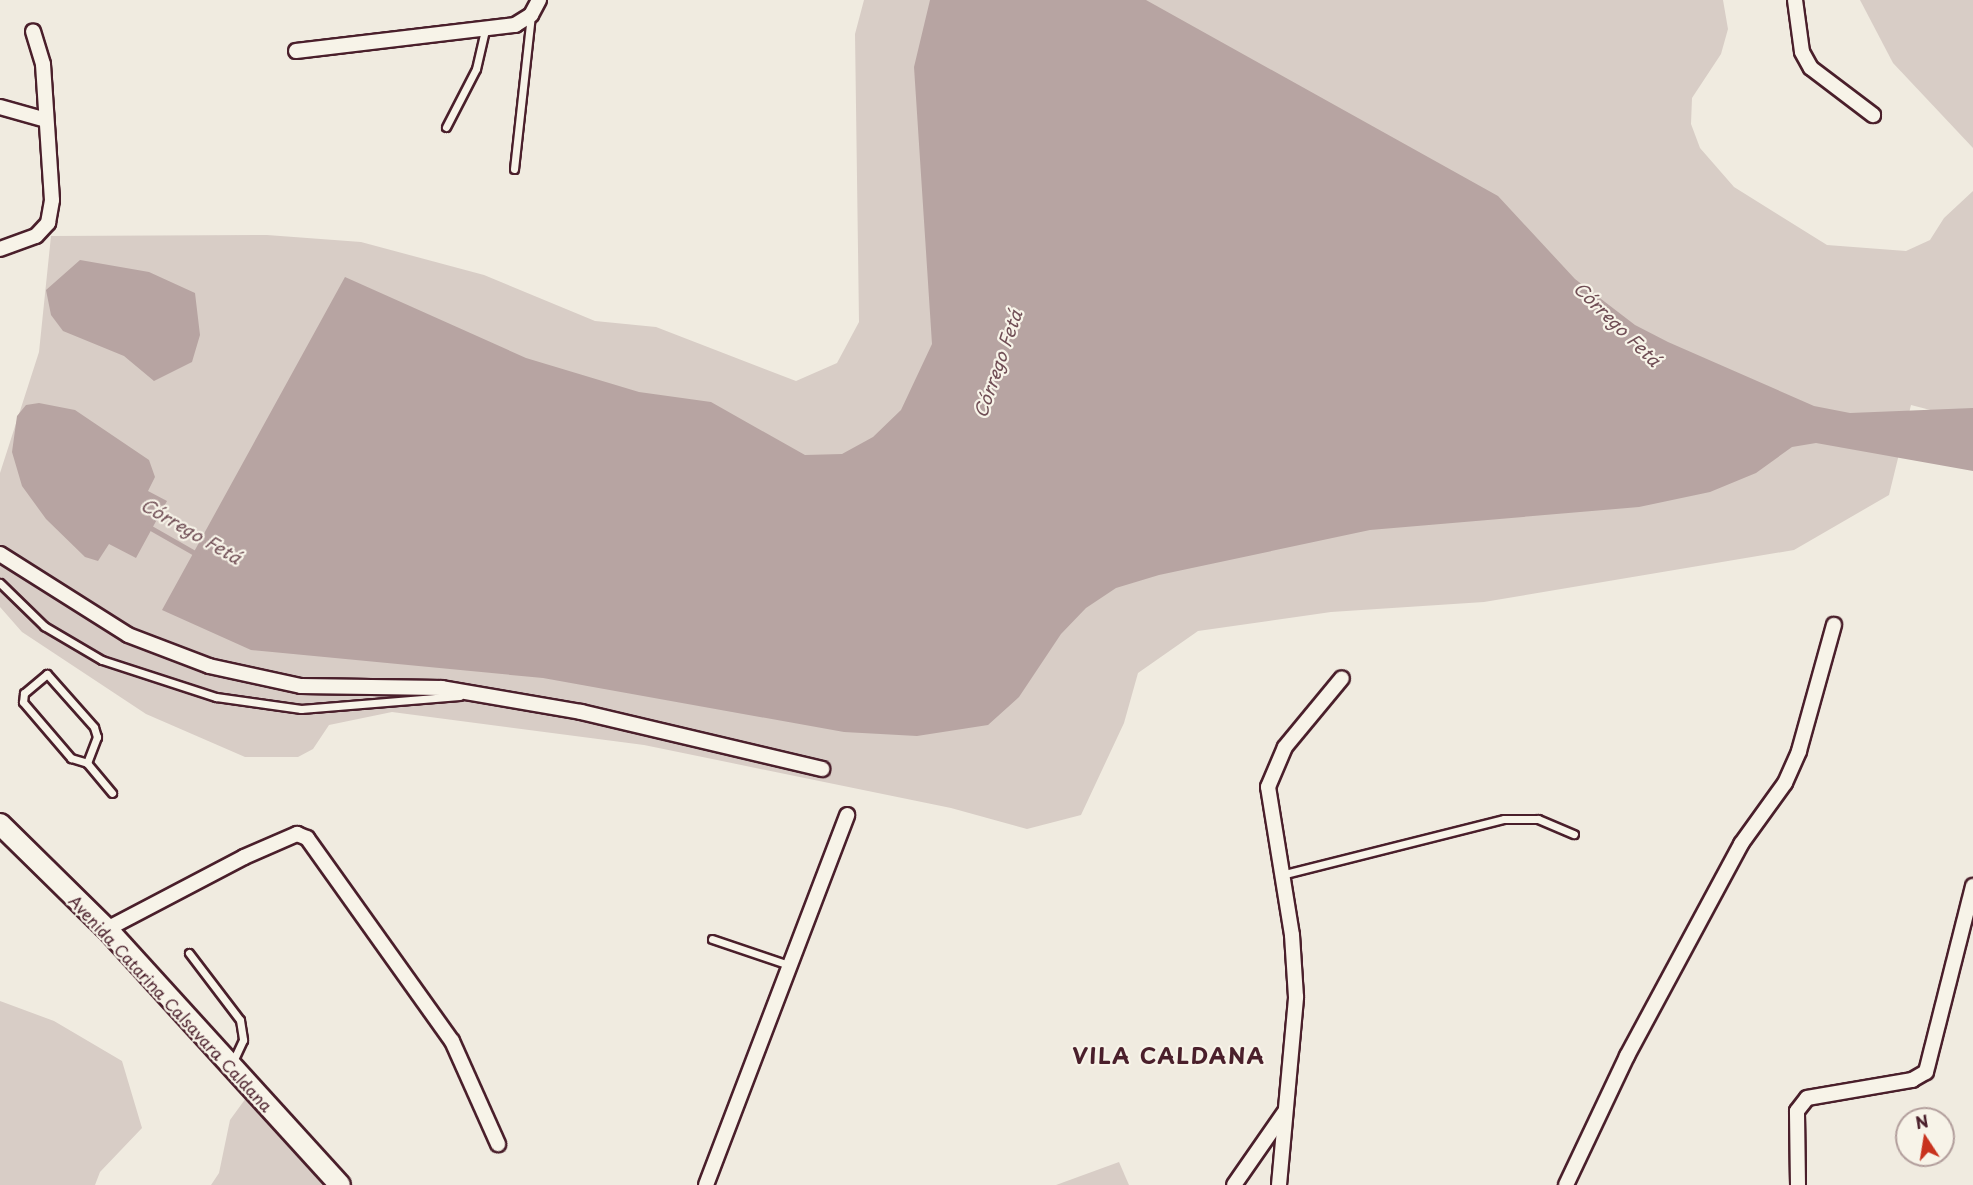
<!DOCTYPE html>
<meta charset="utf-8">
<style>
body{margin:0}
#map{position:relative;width:1973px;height:1185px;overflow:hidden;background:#f0ebe0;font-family:"Playpen Sans",sans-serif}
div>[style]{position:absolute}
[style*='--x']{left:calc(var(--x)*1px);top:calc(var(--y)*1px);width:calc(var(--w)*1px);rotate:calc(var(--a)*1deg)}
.green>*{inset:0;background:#d8cdc6}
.water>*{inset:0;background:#b7a4a2}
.stream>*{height:5px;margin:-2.5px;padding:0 2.5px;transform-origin:2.5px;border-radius:2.5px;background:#b7a4a2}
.roads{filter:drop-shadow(2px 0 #4a1f2b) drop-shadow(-2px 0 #4a1f2b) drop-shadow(0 2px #4a1f2b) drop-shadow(0 -2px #4a1f2b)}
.lane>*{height:7px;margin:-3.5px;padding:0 3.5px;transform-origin:3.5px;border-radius:3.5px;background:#f7f3e8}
.street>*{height:14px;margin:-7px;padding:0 7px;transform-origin:7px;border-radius:7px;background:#f7f3e8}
.secondary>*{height:20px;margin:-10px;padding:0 10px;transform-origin:10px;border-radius:10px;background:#f7f3e8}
span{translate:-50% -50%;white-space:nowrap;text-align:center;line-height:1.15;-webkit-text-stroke:4.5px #f7f3e8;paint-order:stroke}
.street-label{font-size:16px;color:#4a1f2b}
.water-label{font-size:18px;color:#704e55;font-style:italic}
.district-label{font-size:22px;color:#4a1f2b;font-weight:700;letter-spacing:1.5px}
.north{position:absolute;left:1895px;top:1107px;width:60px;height:60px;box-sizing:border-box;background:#f7f3e8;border:2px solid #b29e9c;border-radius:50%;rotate:348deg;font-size:16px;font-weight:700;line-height:24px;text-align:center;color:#4a1f2b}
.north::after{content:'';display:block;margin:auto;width:21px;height:27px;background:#c8321e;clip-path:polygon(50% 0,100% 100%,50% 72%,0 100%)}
</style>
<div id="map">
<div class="green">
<div style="clip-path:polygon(864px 0,1723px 0,1728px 29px,1721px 54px,1692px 98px,1691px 124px,1700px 148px,1734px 187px,1827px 245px,1906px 251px,1930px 240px,1944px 218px,1973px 191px,1973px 410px,1938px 412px,1911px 405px,1889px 495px,1794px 550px,1484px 602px,1331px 612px,1198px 631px,1138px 673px,1124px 723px,1081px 815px,1027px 829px,951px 808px,644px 745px,392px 712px,329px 725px,313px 749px,298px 757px,245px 757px,146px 714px,22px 632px,0 607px,0 473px,39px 352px,51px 236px,267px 235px,361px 242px,484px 275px,595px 321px,656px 327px,796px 381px,837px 363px,859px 322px,855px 34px)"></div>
<div style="clip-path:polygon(1860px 0,1973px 0,1973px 148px,1893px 63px)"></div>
<div style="clip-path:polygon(0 1001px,54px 1021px,122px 1061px,142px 1128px,100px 1172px,95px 1185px,0 1185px)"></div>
<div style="clip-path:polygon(246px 1098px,281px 1111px,304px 1138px,322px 1185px,211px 1185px,219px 1173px,230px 1120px)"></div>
<div style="clip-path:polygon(1119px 1162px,1129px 1185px,1056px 1185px)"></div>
</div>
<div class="water">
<div style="clip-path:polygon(930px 0,1146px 0,1498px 196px,1575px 279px,1635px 325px,1668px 342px,1814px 406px,1850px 413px,1973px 408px,1973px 471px,1816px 443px,1792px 447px,1756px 473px,1710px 492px,1639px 507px,1370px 530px,1159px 575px,1116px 588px,1086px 608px,1061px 634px,1019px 697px,988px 725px,917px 736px,844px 732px,543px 678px,251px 650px,162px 610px,345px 277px,526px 358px,639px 392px,711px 402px,805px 455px,842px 454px,873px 437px,901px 410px,932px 344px,914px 67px)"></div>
<div style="clip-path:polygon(80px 260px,149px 272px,195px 293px,200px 335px,192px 362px,154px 381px,124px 356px,63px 331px,51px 315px,46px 290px)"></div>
<div style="clip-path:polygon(39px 403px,75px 410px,149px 460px,155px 477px,148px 491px,167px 501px,136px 558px,109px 544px,98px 561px,85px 557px,46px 519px,22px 486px,12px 452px,17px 416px,26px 405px)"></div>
</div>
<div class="stream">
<div style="--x:149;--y:527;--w:56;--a:29.7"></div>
</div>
<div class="roads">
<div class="lane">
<div style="--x:446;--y:127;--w:65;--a:-62.7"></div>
<div style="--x:476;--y:69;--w:39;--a:-77"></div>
<div style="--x:514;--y:169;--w:155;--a:-83.7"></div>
<div style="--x:0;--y:583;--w:62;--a:44.3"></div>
<div style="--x:44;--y:626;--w:67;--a:30.4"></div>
<div style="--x:102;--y:660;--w:120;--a:18"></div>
<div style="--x:216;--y:697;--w:86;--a:8"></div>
<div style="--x:301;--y:709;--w:159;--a:-4.7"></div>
<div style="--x:87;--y:763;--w:28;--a:-69"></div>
<div style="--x:97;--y:737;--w:10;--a:-107"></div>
<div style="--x:94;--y:727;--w:71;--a:-131.6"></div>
<div style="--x:47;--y:674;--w:30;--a:140"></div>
<div style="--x:24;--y:693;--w:9;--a:96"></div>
<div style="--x:23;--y:702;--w:74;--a:49.4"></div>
<div style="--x:71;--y:758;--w:17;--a:17"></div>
<div style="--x:87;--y:763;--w:39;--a:50"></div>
<div style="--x:1281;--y:875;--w:230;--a:-14.1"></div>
<div style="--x:1504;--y:819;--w:34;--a:0"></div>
<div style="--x:1538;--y:819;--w:39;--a:23"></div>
<div style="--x:712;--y:939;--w:78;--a:18.7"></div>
<div style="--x:189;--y:953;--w:84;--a:52.7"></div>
<div style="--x:240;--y:1020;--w:20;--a:81"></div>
<div style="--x:243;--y:1040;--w:26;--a:115"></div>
</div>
<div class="street">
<div style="--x:1795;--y:0;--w:52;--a:82.3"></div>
<div style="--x:1802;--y:52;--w:18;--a:61"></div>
<div style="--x:1811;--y:68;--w:78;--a:37.2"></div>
<div style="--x:296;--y:51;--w:221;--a:-6.8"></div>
<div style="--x:515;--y:25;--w:19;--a:-32"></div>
<div style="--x:531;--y:15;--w:17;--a:-62"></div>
<div style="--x:0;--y:107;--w:48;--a:15.8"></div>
<div style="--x:0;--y:249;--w:38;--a:-20"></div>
<div style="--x:36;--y:236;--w:18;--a:-47"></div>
<div style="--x:48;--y:223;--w:23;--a:-80"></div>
<div style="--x:52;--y:200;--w:136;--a:-93.8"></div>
<div style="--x:43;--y:64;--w:34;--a:-107"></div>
<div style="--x:0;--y:554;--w:151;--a:32.3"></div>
<div style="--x:128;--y:635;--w:87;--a:20.9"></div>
<div style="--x:209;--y:666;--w:94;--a:12.3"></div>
<div style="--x:301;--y:686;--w:141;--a:0.8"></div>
<div style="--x:442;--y:688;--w:141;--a:9.8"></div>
<div style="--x:581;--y:712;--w:248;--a:13.3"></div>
<div style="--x:107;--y:929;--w:155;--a:-27.7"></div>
<div style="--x:244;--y:857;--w:58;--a:-23.5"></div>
<div style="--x:297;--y:834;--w:11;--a:22"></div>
<div style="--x:307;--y:838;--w:249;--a:54.5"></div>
<div style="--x:452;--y:1041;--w:113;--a:65.9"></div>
<div style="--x:706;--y:1185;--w:396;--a:-69.1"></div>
<div style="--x:1234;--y:1185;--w:88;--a:-55.2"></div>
<div style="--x:1279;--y:1185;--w:189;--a:-84.8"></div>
<div style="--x:1296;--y:997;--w:62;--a:-93.7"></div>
<div style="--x:1292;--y:935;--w:150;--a:-99.2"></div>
<div style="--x:1268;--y:787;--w:43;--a:-67"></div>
<div style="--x:1285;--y:747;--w:89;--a:-50.4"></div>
<div style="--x:1566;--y:1185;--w:143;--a:-64.7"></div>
<div style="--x:1627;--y:1056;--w:241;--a:-61.7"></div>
<div style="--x:1741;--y:844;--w:75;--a:-54.2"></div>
<div style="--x:1785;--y:783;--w:35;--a:-66"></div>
<div style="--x:1799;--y:751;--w:131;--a:-74.5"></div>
<div style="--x:1798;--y:1185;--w:74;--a:-90.8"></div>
<div style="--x:1797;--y:1111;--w:16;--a:-52"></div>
<div style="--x:1807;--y:1098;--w:107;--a:-9.7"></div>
<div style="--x:1912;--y:1080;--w:16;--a:-30"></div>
<div style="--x:1926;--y:1072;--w:192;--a:-75.8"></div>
</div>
<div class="secondary">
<div style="--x:0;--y:824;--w:150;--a:44.5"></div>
<div style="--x:107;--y:929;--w:346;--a:47.7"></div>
</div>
</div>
<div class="street-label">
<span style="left:171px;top:1003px;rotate:47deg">Avenida Catarina Calsavara Caldana</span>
</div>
<div class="water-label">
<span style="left:1617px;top:324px;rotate:44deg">Córrego Fetá</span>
<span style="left:998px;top:364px;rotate:-71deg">Córrego Fetá</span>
<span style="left:191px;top:531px;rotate:30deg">Córrego Fetá</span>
</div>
<div class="district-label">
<span style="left:1169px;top:1055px">VILA CALDANA</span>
</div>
<div class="north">N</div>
</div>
